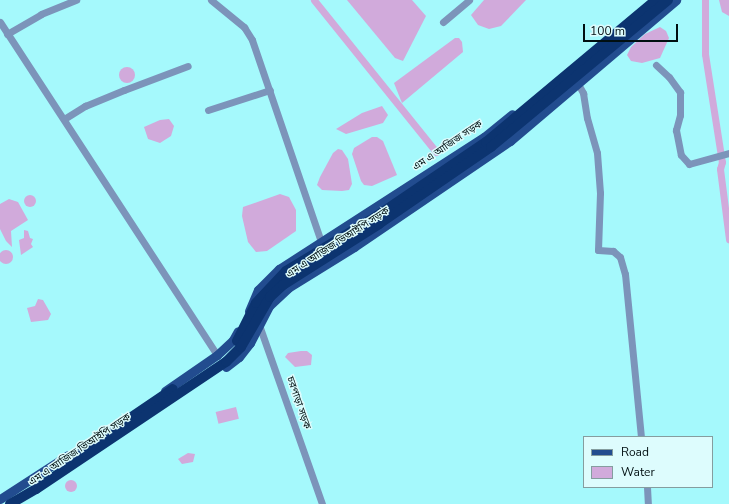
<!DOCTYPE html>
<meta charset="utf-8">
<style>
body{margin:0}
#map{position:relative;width:729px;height:504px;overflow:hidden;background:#a5f9fc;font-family:"Nunito Sans","Noto Sans Bengali",sans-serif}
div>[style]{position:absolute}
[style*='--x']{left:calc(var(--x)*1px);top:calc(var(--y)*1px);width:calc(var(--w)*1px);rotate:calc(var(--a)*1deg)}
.water>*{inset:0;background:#d1aadb;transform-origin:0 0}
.round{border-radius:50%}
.canal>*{height:7px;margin:-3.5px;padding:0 3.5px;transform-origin:3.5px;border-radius:3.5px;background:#d1aadb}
.minor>*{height:7px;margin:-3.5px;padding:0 3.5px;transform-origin:3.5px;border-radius:3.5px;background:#7c94ba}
.major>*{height:9px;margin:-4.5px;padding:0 4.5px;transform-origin:4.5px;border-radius:4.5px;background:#224c8f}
.highway-bridge>*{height:10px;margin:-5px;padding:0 5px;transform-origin:5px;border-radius:5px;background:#0c3470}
span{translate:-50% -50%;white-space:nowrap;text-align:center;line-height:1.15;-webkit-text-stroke:3px #ddfcfd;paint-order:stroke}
.street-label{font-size:10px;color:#000f11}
.legend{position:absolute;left:583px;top:436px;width:130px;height:52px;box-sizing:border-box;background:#ddfcfd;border:1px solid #859d9f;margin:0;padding:5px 7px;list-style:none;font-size:12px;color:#000f11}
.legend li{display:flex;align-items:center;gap:8px;height:20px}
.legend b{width:20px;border:1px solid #859d9f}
.scale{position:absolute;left:583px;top:24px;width:95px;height:18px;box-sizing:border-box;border:2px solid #000f11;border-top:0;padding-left:5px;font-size:12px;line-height:14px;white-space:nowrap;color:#000f11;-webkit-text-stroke:3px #ddfcfd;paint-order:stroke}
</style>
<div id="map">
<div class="water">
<div style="clip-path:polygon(347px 0,412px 0,426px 16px,403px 61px,395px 58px)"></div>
<div style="clip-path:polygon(484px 0,526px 0,501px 26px,489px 29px,478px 25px,471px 15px)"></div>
<div style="clip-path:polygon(719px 0,729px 0,729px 16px,722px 12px)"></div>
<div style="clip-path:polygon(660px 27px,666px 31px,669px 38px,660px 58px,642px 63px,631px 61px,627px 55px,631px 47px,645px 34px)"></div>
<div style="clip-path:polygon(455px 38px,459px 38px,462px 42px,463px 52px,402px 103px,394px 83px)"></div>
<div class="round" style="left:119px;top:67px;width:16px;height:16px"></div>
<div style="clip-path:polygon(382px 106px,388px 115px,383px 123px,346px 134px,336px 129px,362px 113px)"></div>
<div style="clip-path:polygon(169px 119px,174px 126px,171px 136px,160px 143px,148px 139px,144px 127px,160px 120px)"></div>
<div style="clip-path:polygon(372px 137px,377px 137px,383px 141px,397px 175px,372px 186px,364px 185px,361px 181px,352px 154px,354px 148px)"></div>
<div style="clip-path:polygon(338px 149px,342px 150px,348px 159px,352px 184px,349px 190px,342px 191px,322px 190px,317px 185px,320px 177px,333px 153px)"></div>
<div style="clip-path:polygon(280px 194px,289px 197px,296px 210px,296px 231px,267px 251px,256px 252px,248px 242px,242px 216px,243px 207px)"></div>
<div class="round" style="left:24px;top:195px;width:12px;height:12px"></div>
<div style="clip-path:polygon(9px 199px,18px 202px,28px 220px,11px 231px,12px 247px,6px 241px,0 229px,0 204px)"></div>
<div style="clip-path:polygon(24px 230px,28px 231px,30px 238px,33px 239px,31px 244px,33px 247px,21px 255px,19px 240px,24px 238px)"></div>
<div class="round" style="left:-1px;top:250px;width:14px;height:14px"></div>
<div style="clip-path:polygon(38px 299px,43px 300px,51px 314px,48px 320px,31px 322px,27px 308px,35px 306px)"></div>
<div style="clip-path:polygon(301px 351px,307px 351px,312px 355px,311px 365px,295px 367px,285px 357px,288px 353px)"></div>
<div style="left:236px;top:407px;width:12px;height:21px;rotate:76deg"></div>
<div style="clip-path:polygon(188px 453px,195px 454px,193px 462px,182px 464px,178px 459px)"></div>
<div class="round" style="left:65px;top:480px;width:12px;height:12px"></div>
</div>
<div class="canal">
<div style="--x:314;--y:0;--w:195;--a:51.2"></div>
<div style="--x:705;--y:0;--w:54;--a:90"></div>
<div style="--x:705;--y:54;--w:109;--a:81.1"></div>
<div style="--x:722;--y:162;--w:7;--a:106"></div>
<div style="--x:720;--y:169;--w:71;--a:82.7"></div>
</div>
<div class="minor">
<div style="--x:211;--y:0;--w:43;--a:39.3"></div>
<div style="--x:244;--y:27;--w:15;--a:58"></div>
<div style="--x:252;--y:40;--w:213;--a:71.1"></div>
<div style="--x:0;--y:22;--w:397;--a:56.9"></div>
<div style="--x:443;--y:22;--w:34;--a:-40"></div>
<div style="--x:7;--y:34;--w:39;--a:-30"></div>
<div style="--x:41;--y:14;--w:38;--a:-22"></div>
<div style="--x:656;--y:65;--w:18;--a:43"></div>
<div style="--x:669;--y:77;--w:19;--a:54"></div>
<div style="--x:680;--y:92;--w:23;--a:90"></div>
<div style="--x:680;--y:115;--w:16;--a:105"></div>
<div style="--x:676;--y:130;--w:25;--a:79"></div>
<div style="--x:681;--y:155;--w:12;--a:48"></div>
<div style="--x:689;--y:164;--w:41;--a:-15.4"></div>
<div style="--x:577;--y:82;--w:13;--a:61"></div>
<div style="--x:583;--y:93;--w:25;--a:81"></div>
<div style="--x:587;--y:118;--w:36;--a:74"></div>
<div style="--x:597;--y:153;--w:40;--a:85.7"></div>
<div style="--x:600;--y:193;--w:57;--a:92"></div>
<div style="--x:598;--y:250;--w:15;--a:4"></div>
<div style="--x:613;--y:251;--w:9;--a:41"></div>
<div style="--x:620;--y:257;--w:18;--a:74"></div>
<div style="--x:625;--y:274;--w:164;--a:84.4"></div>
<div style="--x:208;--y:110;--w:65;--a:-17.9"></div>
<div style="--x:64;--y:119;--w:25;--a:-32"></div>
<div style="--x:85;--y:106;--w:42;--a:-22.3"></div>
<div style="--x:124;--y:90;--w:68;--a:-20.6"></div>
<div style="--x:258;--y:322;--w:193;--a:70.6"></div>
<div style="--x:647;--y:487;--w:17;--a:87"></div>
</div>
<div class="major">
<div style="--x:249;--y:311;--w:23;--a:-67"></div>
<div style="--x:258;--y:290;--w:30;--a:-45"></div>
<div style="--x:279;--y:269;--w:244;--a:-32.8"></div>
<div style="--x:484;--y:137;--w:36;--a:-39"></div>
<div style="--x:226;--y:367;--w:16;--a:-38"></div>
<div style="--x:239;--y:357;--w:18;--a:-52"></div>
<div style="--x:250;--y:343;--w:42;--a:-62.8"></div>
<div style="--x:269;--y:306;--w:26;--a:-43"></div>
<div style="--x:288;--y:288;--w:78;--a:-31.8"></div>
<div style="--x:354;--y:247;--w:189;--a:-34.2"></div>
<div style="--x:510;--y:141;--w:218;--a:-40.3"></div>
<div style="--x:165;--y:391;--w:63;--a:-34.7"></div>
<div style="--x:217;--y:355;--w:22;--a:-43"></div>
<div style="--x:233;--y:340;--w:10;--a:-61"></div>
<div style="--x:0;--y:499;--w:81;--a:-32.9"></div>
</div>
<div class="highway-bridge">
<div style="--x:237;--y:341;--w:42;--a:-63.4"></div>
<div style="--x:256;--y:303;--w:44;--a:-46.8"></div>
<div style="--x:286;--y:271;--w:103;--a:-31.1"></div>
<div style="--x:374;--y:218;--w:135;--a:-34.2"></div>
<div style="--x:486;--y:142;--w:222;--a:-39.9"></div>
<div style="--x:61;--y:465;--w:135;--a:-34.2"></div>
<div style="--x:10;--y:504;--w:30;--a:-30"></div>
<div style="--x:36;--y:489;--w:229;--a:-33.8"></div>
<div style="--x:226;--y:362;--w:21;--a:-45"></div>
<div style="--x:241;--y:347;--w:58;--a:-59.9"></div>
<div style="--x:270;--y:297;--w:18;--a:-43"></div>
<div style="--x:283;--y:285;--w:114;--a:-32.4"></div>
<div style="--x:379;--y:224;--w:136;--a:-34.5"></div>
<div style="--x:491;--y:147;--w:230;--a:-39.7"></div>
</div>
<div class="street-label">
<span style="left:448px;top:146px;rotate:-34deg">এম এ আজিজ সড়ক</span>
<span style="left:338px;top:243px;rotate:-33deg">এম এ আজিজ ভিআইপি সড়ক</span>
<span style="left:298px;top:403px;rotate:71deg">চরপাড়া সড়ক</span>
<span style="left:80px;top:450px;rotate:-34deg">এম এ আজিজ ভিআইপি সড়ক</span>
</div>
<ul class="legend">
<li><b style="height:5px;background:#224c8f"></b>Road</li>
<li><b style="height:11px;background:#d1aadb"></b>Water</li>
</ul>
<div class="scale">100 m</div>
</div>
